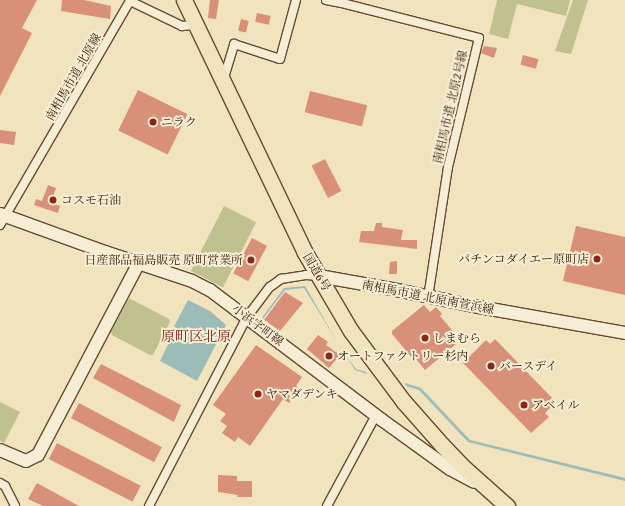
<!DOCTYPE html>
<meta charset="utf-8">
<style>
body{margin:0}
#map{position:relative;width:625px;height:506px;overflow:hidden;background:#f1e3be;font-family:"Gentium Book Plus","Noto Serif JP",serif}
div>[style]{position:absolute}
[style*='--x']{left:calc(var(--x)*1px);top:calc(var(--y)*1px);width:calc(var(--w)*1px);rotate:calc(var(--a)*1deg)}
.green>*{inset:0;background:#bfc28e;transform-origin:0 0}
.water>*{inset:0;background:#9cbdb7}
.building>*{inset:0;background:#d89078;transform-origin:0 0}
.roads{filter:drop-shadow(1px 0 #654c31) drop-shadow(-1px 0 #654c31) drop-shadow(0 1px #654c31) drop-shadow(0 -1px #654c31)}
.street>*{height:8px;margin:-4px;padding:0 4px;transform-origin:4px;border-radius:4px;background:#f6edd5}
.secondary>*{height:12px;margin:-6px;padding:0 6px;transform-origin:6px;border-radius:6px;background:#f6edd5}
.highway>*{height:15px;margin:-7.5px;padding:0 7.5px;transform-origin:7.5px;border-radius:7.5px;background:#f1e3be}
.dots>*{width:11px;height:11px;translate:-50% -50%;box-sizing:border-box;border:2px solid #f6edd5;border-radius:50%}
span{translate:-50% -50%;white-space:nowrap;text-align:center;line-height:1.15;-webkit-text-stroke:4px #f6edd5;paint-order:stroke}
.street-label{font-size:12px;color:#361a02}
.poi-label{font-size:12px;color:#361a02}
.left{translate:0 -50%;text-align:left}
.right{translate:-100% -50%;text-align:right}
.quarter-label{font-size:14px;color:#7a1f14}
</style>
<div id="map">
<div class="green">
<div style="clip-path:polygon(497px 0,570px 0,566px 16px,517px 4px,508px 39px,489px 34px)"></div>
<div style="clip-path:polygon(573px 0,588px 0,571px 54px,555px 51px)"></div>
<div style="left:224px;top:206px;width:36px;height:73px;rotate:27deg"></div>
<div style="clip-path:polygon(129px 298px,169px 319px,170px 322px,153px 355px,150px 355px,112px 335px,111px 332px)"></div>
<div style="clip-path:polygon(0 402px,20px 412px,4px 443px,0 441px)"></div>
</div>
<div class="water">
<div style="clip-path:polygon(305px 286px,344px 353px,356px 369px,366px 372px,367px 374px,355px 370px,304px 288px,285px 290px,262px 320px,261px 319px,284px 288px)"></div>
<div style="clip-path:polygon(188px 300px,210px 311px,226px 325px,197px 381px,160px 361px,171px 338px,169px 336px)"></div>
<div style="clip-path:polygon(405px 383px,421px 388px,470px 440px,625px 478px,625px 481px,468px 442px,419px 390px,406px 386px)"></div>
</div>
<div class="building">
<div style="clip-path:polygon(0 0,37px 0,22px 28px,32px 33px,0 96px)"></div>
<div style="clip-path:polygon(62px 0,84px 0,111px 6px,110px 19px,61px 11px)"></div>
<div style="clip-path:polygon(210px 0,219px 0,216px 19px,208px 18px)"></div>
<div style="left:257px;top:13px;width:14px;height:9px;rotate:12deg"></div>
<div style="left:241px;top:19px;width:8px;height:12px;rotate:14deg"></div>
<div style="clip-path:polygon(484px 46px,497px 48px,494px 58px,481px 53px)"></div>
<div style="left:523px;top:55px;width:16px;height:10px;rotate:15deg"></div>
<div style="left:138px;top:90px;width:55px;height:45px;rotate:26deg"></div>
<div style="left:310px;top:91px;width:59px;height:22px;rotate:14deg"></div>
<div style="clip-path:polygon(0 130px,16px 132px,14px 145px,0 143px)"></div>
<div style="left:325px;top:159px;width:36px;height:15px;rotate:63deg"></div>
<div style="clip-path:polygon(48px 185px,56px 188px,51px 203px,60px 206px,58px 213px,34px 205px,36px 199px,42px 201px)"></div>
<div style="clip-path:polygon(376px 223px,382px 223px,382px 227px,403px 230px,401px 240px,417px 240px,417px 249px,359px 242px,361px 231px,374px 231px)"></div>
<div style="clip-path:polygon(576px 226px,625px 237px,625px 295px,563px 281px)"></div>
<div style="left:252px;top:238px;width:17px;height:40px;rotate:28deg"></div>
<div style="clip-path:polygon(397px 261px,397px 274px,389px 274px,390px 262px)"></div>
<div style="clip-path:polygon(285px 292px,303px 303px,280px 331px,264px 320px)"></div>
<div style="clip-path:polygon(424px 305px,430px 312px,436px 307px,442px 314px,440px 316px,457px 336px,453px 340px,456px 344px,425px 370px,416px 359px,413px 359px,392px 334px,392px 331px)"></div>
<div style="clip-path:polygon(318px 335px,328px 342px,326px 345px,340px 355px,329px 368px,307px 349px)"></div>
<div style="clip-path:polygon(495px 339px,556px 402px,545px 413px,549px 417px,531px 433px,463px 363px,486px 340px,490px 344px)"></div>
<div style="clip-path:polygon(256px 345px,302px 377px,296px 386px,299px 389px,289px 403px,283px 399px,250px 446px,238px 437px,235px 442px,222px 433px,227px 426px,220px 421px,226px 414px,213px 405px)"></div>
<div style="clip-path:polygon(101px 364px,181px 405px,174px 422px,93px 378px)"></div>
<div style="left:79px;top:403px;width:94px;height:17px;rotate:28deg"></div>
<div style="left:57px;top:443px;width:94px;height:18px;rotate:27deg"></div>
<div style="clip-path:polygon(218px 475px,237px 476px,237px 481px,252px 481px,252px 497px,237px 497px,238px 495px,218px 492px)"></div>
<div style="clip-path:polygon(37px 483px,79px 506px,43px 506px,28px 499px)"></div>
</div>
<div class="roads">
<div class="street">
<div style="--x:326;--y:0;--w:16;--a:11"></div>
<div style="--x:342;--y:3;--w:3;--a:-72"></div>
<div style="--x:342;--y:3;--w:141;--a:14.3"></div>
<div style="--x:479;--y:38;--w:133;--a:103.5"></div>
<div style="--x:448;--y:167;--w:132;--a:98.7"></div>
<div style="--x:223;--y:81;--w:39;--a:-73"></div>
<div style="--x:234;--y:44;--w:48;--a:18.1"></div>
<div style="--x:280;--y:59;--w:61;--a:-74.8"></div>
<div style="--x:0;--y:225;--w:259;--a:-59.9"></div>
<div style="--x:130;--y:1;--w:58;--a:25.7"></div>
<div style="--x:182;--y:26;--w:12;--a:-5"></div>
<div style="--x:0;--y:483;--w:6;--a:31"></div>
<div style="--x:5;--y:486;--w:22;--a:63"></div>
<div style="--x:149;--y:506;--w:213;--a:-62.6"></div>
<div style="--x:247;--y:317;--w:38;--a:-53"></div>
<div style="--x:270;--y:287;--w:14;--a:-36"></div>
<div style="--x:281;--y:279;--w:25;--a:-9"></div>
<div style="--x:306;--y:275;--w:13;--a:4"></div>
<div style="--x:327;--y:506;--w:103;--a:-61.7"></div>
</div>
<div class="secondary">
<div style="--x:0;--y:214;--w:112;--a:19.9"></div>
<div style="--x:105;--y:252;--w:92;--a:18.4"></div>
<div style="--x:192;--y:281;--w:20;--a:27"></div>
<div style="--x:210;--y:290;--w:216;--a:37.1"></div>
<div style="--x:382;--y:420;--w:84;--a:35.8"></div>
<div style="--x:450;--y:469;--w:27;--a:28"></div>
<div style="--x:319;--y:276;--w:74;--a:10.1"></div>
<div style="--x:392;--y:289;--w:89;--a:11.7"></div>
<div style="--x:479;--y:307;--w:148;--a:10.1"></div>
<div style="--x:0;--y:450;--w:28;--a:23"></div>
<div style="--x:26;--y:461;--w:13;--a:-27"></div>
<div style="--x:38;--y:455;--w:217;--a:-62.3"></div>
</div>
<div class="highway">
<div style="--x:184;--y:0;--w:278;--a:64.4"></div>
<div style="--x:304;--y:251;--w:93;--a:59.6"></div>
<div style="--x:351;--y:331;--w:89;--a:53.3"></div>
<div style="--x:404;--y:402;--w:57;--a:48.5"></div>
<div style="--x:442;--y:445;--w:28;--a:46"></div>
<div style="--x:461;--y:465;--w:62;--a:41.7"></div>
</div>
</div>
<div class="dots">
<div style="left:153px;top:122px;background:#8f2418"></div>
<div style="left:53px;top:200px;background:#8f2418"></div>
<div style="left:597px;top:259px;background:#8f2418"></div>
<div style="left:251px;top:260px;background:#8f2418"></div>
<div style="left:425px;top:338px;background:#8f2418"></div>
<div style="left:329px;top:356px;background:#8f2418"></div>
<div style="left:491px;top:366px;background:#8f2418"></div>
<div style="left:258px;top:394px;background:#8f2418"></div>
<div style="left:524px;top:405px;background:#8f2418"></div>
</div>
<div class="street-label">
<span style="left:73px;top:77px;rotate:-60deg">南相馬市道 北原線</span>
<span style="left:450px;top:107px;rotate:-77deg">南相馬市道 北原2号線</span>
<span style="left:317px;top:272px;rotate:59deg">国道6号</span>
<span style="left:428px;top:297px;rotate:11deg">南相馬市道 北原南萱浜線</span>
<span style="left:258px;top:325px;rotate:37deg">小浜字町線</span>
</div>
<div class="poi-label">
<span class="left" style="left:161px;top:122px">ニラク</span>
<span class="left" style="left:61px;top:200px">コスモ石油</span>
<span class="right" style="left:589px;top:259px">パチンコダイエー原町店</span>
<span class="right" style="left:243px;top:260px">日産部品福島販売 原町営業所</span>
<span class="left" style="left:433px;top:338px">しまむら</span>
<span class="left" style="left:337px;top:356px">オートファクトリー杉内</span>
<span class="left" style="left:499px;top:366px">バースデイ</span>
<span class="left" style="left:266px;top:394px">ヤマダデンキ</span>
<span class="left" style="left:532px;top:405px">アベイル</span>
</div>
<div class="quarter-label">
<span style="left:196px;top:336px">原町区北原</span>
</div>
</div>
